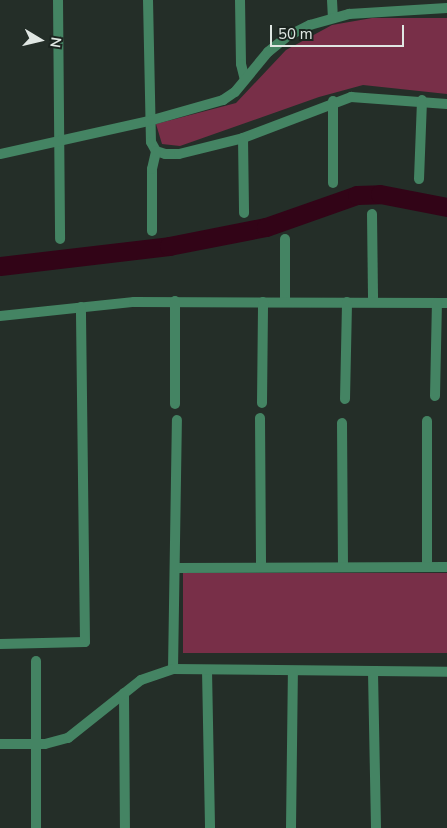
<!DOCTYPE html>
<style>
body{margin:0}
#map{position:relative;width:447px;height:828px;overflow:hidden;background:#242e28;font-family:"Nunito Sans",sans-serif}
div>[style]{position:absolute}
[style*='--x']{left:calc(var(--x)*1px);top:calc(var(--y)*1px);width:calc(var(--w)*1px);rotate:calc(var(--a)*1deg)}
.green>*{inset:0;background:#782f48;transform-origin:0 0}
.canal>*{height:19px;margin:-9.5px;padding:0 9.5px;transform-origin:9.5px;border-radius:9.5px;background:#320417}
.street>*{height:10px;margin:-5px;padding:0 5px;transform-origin:5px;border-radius:5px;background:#448463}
span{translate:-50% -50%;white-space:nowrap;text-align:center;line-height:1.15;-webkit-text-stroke:4px #1b241f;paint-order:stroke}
.north{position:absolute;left:15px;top:15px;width:50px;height:50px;-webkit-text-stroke:4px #1b241f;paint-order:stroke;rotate:99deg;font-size:14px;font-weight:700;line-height:20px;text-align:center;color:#e0e7e3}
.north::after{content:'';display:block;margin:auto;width:18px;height:22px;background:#e0e7e3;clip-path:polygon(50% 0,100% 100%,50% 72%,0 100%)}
.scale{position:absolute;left:270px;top:25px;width:134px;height:22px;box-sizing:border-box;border:2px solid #e0e7e3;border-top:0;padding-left:6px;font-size:15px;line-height:18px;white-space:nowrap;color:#e0e7e3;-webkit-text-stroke:4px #1b241f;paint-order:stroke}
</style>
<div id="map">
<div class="green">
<div style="clip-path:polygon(372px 18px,447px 18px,447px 94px,363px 85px,319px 97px,180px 146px,162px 144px,156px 124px,236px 103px,286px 50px,332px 25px)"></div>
<div style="left:447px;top:573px;width:80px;height:264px;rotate:90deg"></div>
</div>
<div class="canal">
<div style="--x:0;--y:266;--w:170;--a:-6.7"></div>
<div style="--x:169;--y:246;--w:99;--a:-11.1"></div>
<div style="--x:266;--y:227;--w:96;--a:-19.4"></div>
<div style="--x:357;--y:195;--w:23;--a:-2"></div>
<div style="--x:380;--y:194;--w:68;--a:11"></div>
</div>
<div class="street">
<div style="--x:58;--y:0;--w:239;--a:89.5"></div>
<div style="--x:148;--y:0;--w:142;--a:88.8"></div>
<div style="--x:151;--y:142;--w:10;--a:61"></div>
<div style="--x:156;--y:151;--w:9;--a:18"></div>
<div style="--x:165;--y:154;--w:14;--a:0"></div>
<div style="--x:179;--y:154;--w:66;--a:-14"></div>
<div style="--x:243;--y:138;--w:116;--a:-20.8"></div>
<div style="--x:351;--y:97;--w:96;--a:4.2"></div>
<div style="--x:240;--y:0;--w:64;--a:89.1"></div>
<div style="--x:241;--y:64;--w:16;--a:76"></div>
<div style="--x:332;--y:0;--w:18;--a:87"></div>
<div style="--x:333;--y:101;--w:82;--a:90"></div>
<div style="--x:243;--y:138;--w:75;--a:89.2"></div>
<div style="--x:0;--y:154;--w:153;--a:-12.5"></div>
<div style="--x:149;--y:121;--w:77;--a:-15.8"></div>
<div style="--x:223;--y:100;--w:14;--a:-34"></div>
<div style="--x:235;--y:92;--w:52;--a:-50.5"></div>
<div style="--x:268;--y:52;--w:26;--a:-39"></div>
<div style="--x:288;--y:36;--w:25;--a:-27"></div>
<div style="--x:310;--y:25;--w:41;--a:-15.8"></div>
<div style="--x:349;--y:14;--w:98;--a:-3.5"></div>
<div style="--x:419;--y:179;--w:79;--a:-87.8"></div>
<div style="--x:372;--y:214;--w:88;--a:89.3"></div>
<div style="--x:152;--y:231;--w:62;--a:-90"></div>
<div style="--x:152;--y:169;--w:18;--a:-77"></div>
<div style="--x:285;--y:239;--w:63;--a:90"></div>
<div style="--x:0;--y:316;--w:135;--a:-6"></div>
<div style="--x:134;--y:302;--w:313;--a:0.2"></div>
<div style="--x:435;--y:396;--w:93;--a:-88.8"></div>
<div style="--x:345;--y:399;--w:97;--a:-88.8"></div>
<div style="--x:262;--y:403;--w:101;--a:-89.4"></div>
<div style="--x:175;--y:404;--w:103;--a:-90"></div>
<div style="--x:260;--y:418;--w:148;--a:89.6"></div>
<div style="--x:342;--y:423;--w:142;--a:89.6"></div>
<div style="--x:427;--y:566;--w:145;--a:-90"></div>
<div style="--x:176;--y:568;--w:271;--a:-0.2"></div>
<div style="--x:0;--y:644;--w:85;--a:-1.3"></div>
<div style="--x:85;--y:642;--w:335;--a:-90.7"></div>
<div style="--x:36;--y:661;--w:167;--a:90"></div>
<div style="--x:173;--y:669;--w:249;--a:-89.1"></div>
<div style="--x:207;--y:670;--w:158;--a:88.9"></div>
<div style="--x:373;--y:672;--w:156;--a:88.9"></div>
<div style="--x:124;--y:693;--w:135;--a:89.6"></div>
<div style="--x:0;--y:744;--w:45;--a:0"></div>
<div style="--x:45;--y:744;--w:24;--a:-15"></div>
<div style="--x:68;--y:738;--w:93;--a:-38.5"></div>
<div style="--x:141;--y:680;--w:34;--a:-19"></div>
<div style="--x:173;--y:669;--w:274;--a:0.6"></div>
<div style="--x:291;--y:828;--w:157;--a:-89.3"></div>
</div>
<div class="north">N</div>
<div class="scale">50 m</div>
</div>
